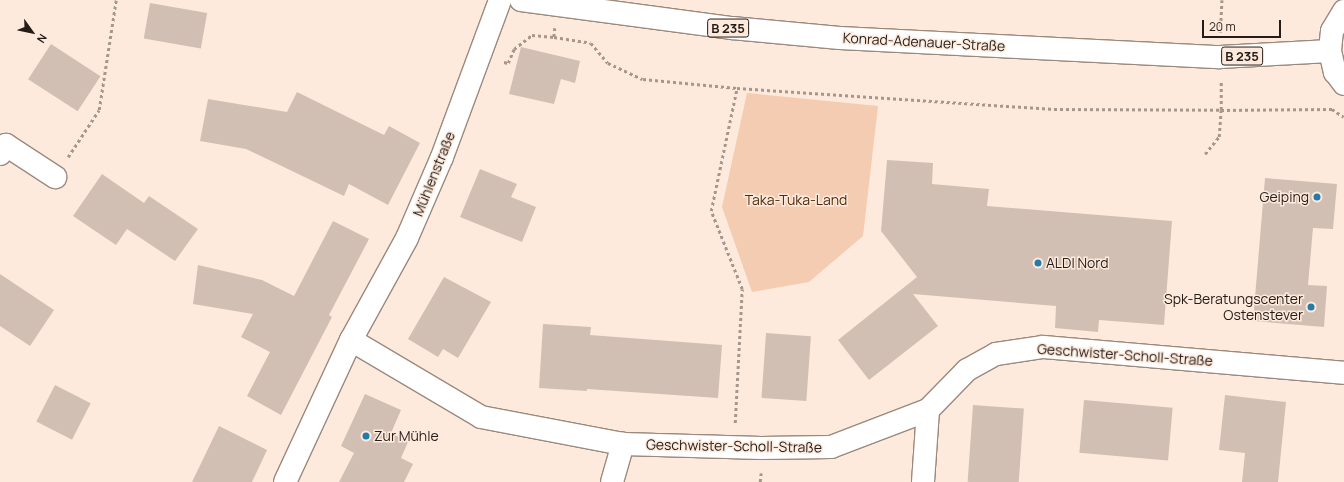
<!DOCTYPE html>
<meta charset="utf-8">
<style>
body{margin:0}
#map{position:relative;width:1344px;height:482px;overflow:hidden;background:#feeadd;font-family:Manrope,sans-serif}
div>[style]{position:absolute}
[style*='--x']{left:calc(var(--x)*1px);top:calc(var(--y)*1px);width:calc(var(--w)*1px);rotate:calc(var(--a)*1deg)}
.green>*{inset:0;background:#f4ccb1}
.building>*{inset:0;background:#d2bfb3;transform-origin:0 0}
.path>*{height:2.5px;margin-top:-1.25px;transform-origin:0;background:repeating-linear-gradient(90deg,#a6978d 0 3px,transparent 0 6px)}
.roads{filter:drop-shadow(1px 0 #9b897d) drop-shadow(-1px 0 #9b897d) drop-shadow(0 1px #9b897d) drop-shadow(0 -1px #9b897d)}
.street>*{height:22px;margin:-11px;padding:0 11px;transform-origin:11px;border-radius:11px;background:#fff}
.secondary>*{height:22px;margin:-11px;padding:0 11px;transform-origin:11px;border-radius:11px;background:#fff}
.primary>*{height:22px;margin:-11px;padding:0 11px;transform-origin:11px;border-radius:11px;background:#fff}
.dots>*{width:11px;height:11px;translate:-50% -50%;box-sizing:border-box;border:2px solid #feeadd;border-radius:50%}
span{translate:-50% -50%;white-space:nowrap;text-align:center;line-height:1.15;-webkit-text-stroke:3px #feeadd;paint-order:stroke}
.shield-label span{padding:1px 3px;background:#feeadd;border:1px solid;border-radius:3px;-webkit-text-stroke-width:0}
.shield-label{font-size:13px;color:#231c17;font-weight:700}
.street-label{font-size:14px;color:#231c17}
.poi-label{font-size:14px;color:#231c17}
.right{translate:-100% -50%;text-align:right}
.left{translate:0 -50%;text-align:left}
.park-label{font-size:14px;color:#4f2a0a}
.north{position:absolute;left:12px;top:12px;width:40px;height:40px;-webkit-text-stroke:3px #feeadd;paint-order:stroke;rotate:123deg;font-size:11px;font-weight:700;line-height:16px;text-align:center;color:#231c17}
.north::after{content:'';display:block;margin:auto;width:14px;height:18px;background:#231c17;clip-path:polygon(50% 0,100% 100%,50% 72%,0 100%)}
.scale{position:absolute;left:1202px;top:20px;width:79px;height:18px;box-sizing:border-box;border:2px solid #231c17;border-top:0;padding-left:5px;font-size:12px;line-height:14px;white-space:nowrap;color:#231c17;-webkit-text-stroke:3px #feeadd;paint-order:stroke}
</style>
<div id="map">
<div class="green">
<div style="clip-path:polygon(747px 93px,878px 106px,863px 236px,809px 282px,752px 292px,722px 207px)"></div>
</div>
<div class="building">
<div style="left:150px;top:3px;width:58px;height:36px;rotate:10deg"></div>
<div style="left:51px;top:44px;width:59px;height:42px;rotate:33deg"></div>
<div style="clip-path:polygon(521px 47px,580px 61px,575px 83px,561px 79px,554px 104px,509px 94px)"></div>
<div style="clip-path:polygon(297px 92px,384px 135px,389px 126px,420px 143px,388px 205px,349px 184px,344px 196px,246px 149px,200px 141px,208px 99px,287px 112px)"></div>
<div style="clip-path:polygon(887px 160px,933px 163px,932px 184px,989px 189px,987px 206px,1172px 221px,1164px 325px,1099px 320px,1098px 332px,1055px 328px,1056px 306px,913px 294px,938px 326px,869px 380px,838px 340px,917px 277px,881px 231px)"></div>
<div style="clip-path:polygon(480px 169px,517px 184px,511px 197px,536px 207px,522px 242px,460px 217px)"></div>
<div style="clip-path:polygon(102px 174px,144px 203px,149px 196px,198px 229px,175px 261px,127px 229px,116px 245px,73px 216px)"></div>
<div style="clip-path:polygon(1265px 178px,1337px 184px,1333px 229px,1313px 228px,1308px 285px,1327px 286px,1324px 327px,1253px 321px)"></div>
<div style="clip-path:polygon(333px 221px,369px 239px,329px 315px,332px 317px,281px 415px,247px 396px,270px 352px,241px 337px,253px 314px,193px 304px,198px 265px,262px 280px,294px 296px)"></div>
<div style="clip-path:polygon(0 274px,54px 310px,30px 346px,0 326px)"></div>
<div style="clip-path:polygon(444px 277px,491px 302px,458px 358px,443px 349px,438px 357px,408px 339px)"></div>
<div style="clip-path:polygon(543px 324px,591px 327px,590px 335px,722px 345px,718px 398px,587px 389px,587px 391px,539px 388px)"></div>
<div style="left:766px;top:333px;width:45px;height:65px;rotate:4deg"></div>
<div style="left:55px;top:385px;width:40px;height:41px;rotate:27deg"></div>
<div style="clip-path:polygon(365px 394px,401px 410px,391px 433px,408px 442px,401px 458px,413px 464px,404px 482px,339px 482px,354px 453px,341px 446px)"></div>
<div style="clip-path:polygon(1225px 395px,1286px 402px,1278px 482px,1242px 482px,1245px 453px,1219px 450px)"></div>
<div style="left:1084px;top:400px;width:89px;height:53px;rotate:5deg"></div>
<div style="left:973px;top:405px;width:51px;height:77px;rotate:4deg"></div>
<div style="clip-path:polygon(219px 426px,267px 450px,252px 482px,192px 482px)"></div>
</div>
<div class="path">
<div style="--x:555;--y:28;--w:9;--a:96"></div>
<div style="--x:554;--y:37;--w:37;--a:9"></div>
<div style="--x:591;--y:43;--w:26;--a:50"></div>
<div style="--x:608;--y:63;--w:38;--a:25"></div>
<div style="--x:643;--y:79;--w:94;--a:5.5"></div>
<div style="--x:737;--y:88;--w:318;--a:3.8"></div>
<div style="--x:1054;--y:109;--w:167;--a:0.3"></div>
<div style="--x:1221;--y:110;--w:30;--a:-90"></div>
<div style="--x:1220;--y:33;--w:33;--a:-87"></div>
<div style="--x:504;--y:62;--w:4;--a:14"></div>
<div style="--x:508;--y:63;--w:15;--a:-67"></div>
<div style="--x:514;--y:49;--w:23;--a:-38"></div>
<div style="--x:532;--y:35;--w:22;--a:5"></div>
<div style="--x:1205;--y:154;--w:22;--a:-51"></div>
<div style="--x:1219;--y:137;--w:27;--a:-86"></div>
<div style="--x:1221;--y:110;--w:111;--a:-0.5"></div>
<div style="--x:1332;--y:109;--w:14;--a:34"></div>
<div style="--x:68;--y:157;--w:56;--a:-56.6"></div>
<div style="--x:99;--y:110;--w:111;--a:-81.2"></div>
<div style="--x:735;--y:423;--w:134;--a:-87"></div>
<div style="--x:742;--y:289;--w:84;--a:-111.7"></div>
<div style="--x:711;--y:211;--w:126;--a:-78.1"></div>
<div style="--x:760;--y:482;--w:9;--a:-84"></div>
</div>
<div class="roads">
<div class="street">
<div style="--x:0;--y:154;--w:11;--a:-56"></div>
<div style="--x:6;--y:145;--w:59;--a:33.1"></div>
<div style="--x:351;--y:340;--w:151;--a:30.6"></div>
<div style="--x:481;--y:417;--w:145;--a:10.8"></div>
<div style="--x:612;--y:482;--w:40;--a:-74"></div>
<div style="--x:623;--y:444;--w:138;--a:1.7"></div>
<div style="--x:761;--y:448;--w:70;--a:-0.8"></div>
<div style="--x:831;--y:447;--w:104;--a:-20.9"></div>
<div style="--x:928;--y:410;--w:56;--a:-45.7"></div>
<div style="--x:967;--y:370;--w:33;--a:-29"></div>
<div style="--x:996;--y:354;--w:48;--a:-8.5"></div>
<div style="--x:1043;--y:347;--w:302;--a:4.9"></div>
<div style="--x:923;--y:482;--w:72;--a:-86"></div>
</div>
<div class="secondary">
<div style="--x:285;--y:482;--w:157;--a:-65.1"></div>
<div style="--x:351;--y:340;--w:116;--a:-61.2"></div>
<div style="--x:407;--y:238;--w:88;--a:-66.6"></div>
<div style="--x:442;--y:157;--w:167;--a:-69.7"></div>
</div>
<div class="primary">
<div style="--x:521;--y:0;--w:213;--a:7.6"></div>
<div style="--x:732;--y:28;--w:108;--a:5.3"></div>
<div style="--x:840;--y:38;--w:380;--a:2.9"></div>
<div style="--x:1220;--y:57;--w:110;--a:-3.1"></div>
<div style="--x:1344;--y:11;--w:23;--a:121"></div>
<div style="--x:1332;--y:31;--w:20;--a:96"></div>
<div style="--x:1330;--y:51;--w:22;--a:77"></div>
<div style="--x:1335;--y:72;--w:15;--a:53"></div>
</div>
</div>
<div class="dots">
<div style="left:1317px;top:197px;background:#217caa"></div>
<div style="left:1038px;top:263px;background:#217caa"></div>
<div style="left:1311px;top:307px;background:#217caa"></div>
<div style="left:366px;top:436px;background:#217caa"></div>
</div>
<div class="shield-label">
<span style="left:728px;top:28px">B 235</span>
<span style="left:1242px;top:56px">B 235</span>
</div>
<div class="street-label">
<span style="left:924px;top:42px;rotate:3deg">Konrad-Adenauer-Straße</span>
<span style="left:434px;top:174px;rotate:-68deg">Mühlenstraße</span>
<span style="left:1125px;top:355px;rotate:4deg">Geschwister-Scholl-Straße</span>
<span style="left:734px;top:446px;rotate:1deg">Geschwister-Scholl-Straße</span>
</div>
<div class="poi-label">
<span class="right" style="left:1309px;top:197px">Geiping</span>
<span class="left" style="left:1046px;top:263px">ALDI Nord</span>
<span class="right" style="left:1303px;top:307px">Spk-Beratungscenter<br>Ostenstever</span>
<span class="left" style="left:374px;top:436px">Zur Mühle</span>
</div>
<div class="park-label">
<span style="left:796px;top:200px">Taka-Tuka-Land</span>
</div>
<div class="north">N</div>
<div class="scale">20 m</div>
</div>
